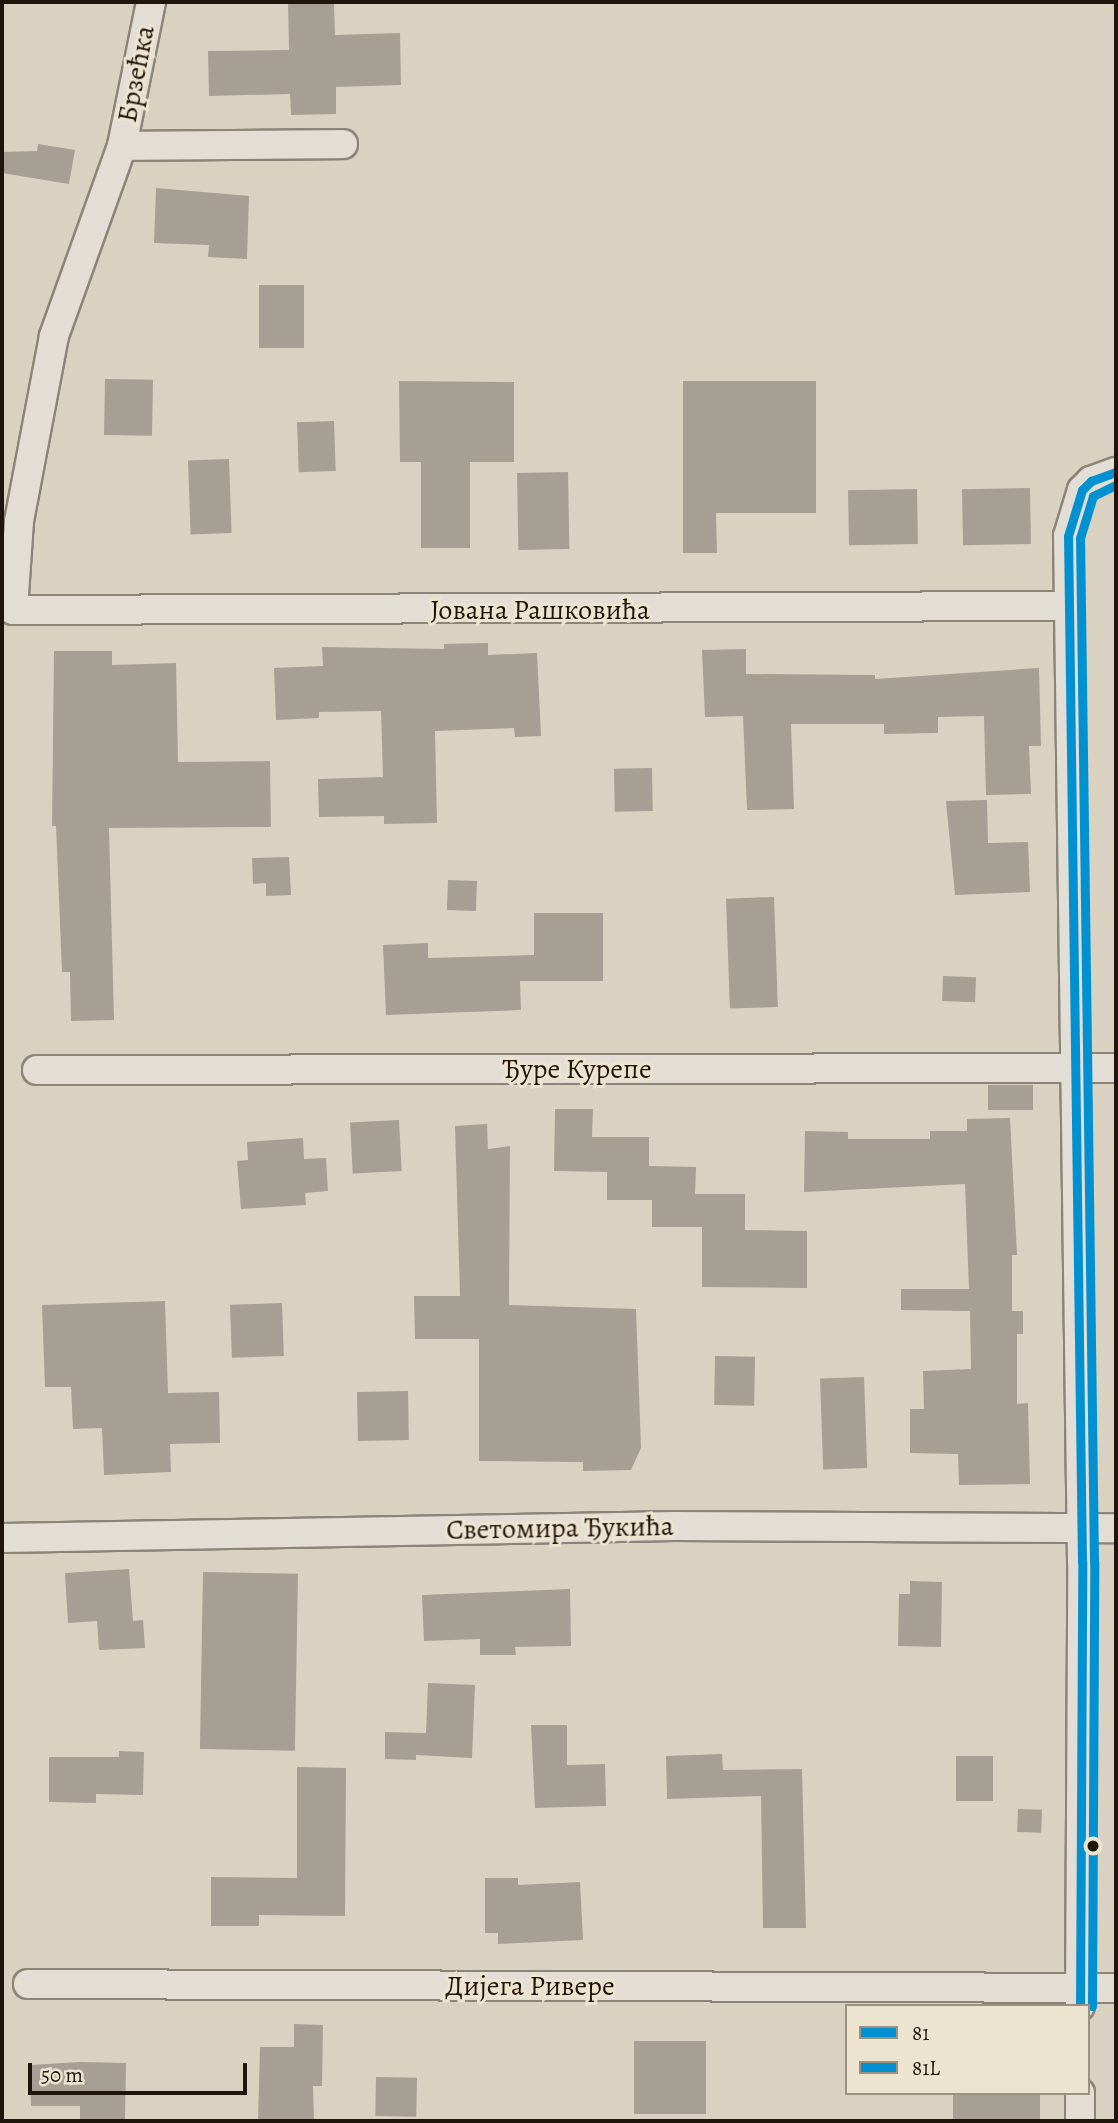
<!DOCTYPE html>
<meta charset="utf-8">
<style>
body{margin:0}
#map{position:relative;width:1118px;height:2123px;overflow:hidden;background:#dad2c0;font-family:Alegreya,serif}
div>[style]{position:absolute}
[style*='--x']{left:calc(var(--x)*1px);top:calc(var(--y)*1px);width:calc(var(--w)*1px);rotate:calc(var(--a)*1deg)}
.building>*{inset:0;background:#a69f93;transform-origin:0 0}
.roads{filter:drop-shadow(2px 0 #8a8479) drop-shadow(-2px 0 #8a8479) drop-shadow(0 2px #8a8479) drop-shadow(0 -2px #8a8479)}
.minor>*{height:28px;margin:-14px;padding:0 14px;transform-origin:14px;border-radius:14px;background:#e2ded5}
.bus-1>*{height:9px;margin:-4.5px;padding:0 4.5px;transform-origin:4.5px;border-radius:4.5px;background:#0291d0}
.bus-2>*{height:9px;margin:-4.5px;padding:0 4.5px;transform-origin:4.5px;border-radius:4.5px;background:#0291d0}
.dots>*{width:19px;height:19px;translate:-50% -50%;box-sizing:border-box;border:4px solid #ede4cf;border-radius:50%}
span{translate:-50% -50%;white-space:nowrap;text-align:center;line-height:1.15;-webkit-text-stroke:6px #ede4cf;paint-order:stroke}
.street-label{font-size:28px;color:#20150c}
.frame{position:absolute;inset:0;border:4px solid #20150c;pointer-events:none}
.legend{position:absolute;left:845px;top:2004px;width:245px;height:91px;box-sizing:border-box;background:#ede4cf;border:2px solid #9b9181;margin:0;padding:9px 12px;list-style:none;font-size:21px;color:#20150c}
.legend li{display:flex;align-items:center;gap:14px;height:35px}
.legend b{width:35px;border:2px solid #9b9181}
.scale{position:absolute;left:28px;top:2063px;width:219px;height:32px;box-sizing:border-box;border:4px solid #20150c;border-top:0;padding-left:9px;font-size:21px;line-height:24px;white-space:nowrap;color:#20150c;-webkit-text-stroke:5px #ede4cf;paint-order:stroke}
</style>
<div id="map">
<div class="building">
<div style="clip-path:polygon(288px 2px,334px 2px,335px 35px,400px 33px,401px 85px,336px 87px,336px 114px,291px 115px,290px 94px,209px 96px,208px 51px,289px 50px)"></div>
<div style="clip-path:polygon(38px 144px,75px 150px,69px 184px,2px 173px,2px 152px,37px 151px)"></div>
<div style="clip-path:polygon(156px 188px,249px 196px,247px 259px,208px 257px,209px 245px,154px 243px)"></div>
<div style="left:304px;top:285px;width:63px;height:45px;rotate:90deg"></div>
<div style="left:105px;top:379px;width:48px;height:56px;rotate:1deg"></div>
<div style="clip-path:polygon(399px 381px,514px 382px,514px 462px,470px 462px,470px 548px,421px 548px,421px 462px,400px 462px)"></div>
<div style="clip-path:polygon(683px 381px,816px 381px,816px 513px,716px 513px,717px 553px,683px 553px)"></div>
<div style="left:334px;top:421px;width:50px;height:37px;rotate:88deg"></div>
<div style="left:229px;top:459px;width:74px;height:41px;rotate:88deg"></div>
<div style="left:568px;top:472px;width:77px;height:51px;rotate:89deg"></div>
<div style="left:1030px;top:488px;width:56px;height:68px;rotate:89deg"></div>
<div style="left:917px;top:489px;width:55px;height:69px;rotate:89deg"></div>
<div style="clip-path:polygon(488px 643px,488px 655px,537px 653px,541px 736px,515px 737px,514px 728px,435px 731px,437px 823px,384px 824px,384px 816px,319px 817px,318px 779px,383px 777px,381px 711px,319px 712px,319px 718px,276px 720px,274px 668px,323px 666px,322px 647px,444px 649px,444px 644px)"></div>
<div style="clip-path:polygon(746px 649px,746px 674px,875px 675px,875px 679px,1039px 668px,1041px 746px,1029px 746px,1031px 794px,986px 795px,984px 716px,938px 717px,938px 733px,884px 734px,884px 724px,791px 724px,794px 809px,747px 810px,743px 716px,705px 717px,702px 650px)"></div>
<div style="clip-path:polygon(54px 651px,112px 651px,112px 665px,176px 663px,178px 762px,270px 761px,271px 827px,109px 828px,114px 1020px,71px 1021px,70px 972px,62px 972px,56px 826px,52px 826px)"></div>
<div style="left:652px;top:768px;width:43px;height:38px;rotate:89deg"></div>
<div style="clip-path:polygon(987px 800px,988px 843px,1028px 842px,1030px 892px,955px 895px,946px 801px)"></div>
<div style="clip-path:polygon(289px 857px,291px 895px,266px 896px,266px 883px,253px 884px,252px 858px)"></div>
<div style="left:448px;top:880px;width:29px;height:30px;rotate:2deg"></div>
<div style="left:774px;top:897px;width:110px;height:48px;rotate:88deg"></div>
<div style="clip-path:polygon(534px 913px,603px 913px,603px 981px,520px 981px,521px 1010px,386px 1015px,383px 945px,428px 943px,428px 958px,534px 955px)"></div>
<div style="left:943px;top:976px;width:33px;height:25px;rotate:2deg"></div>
<div style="left:988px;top:1085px;width:45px;height:25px"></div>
<div style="clip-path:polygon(555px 1109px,593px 1109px,592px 1137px,649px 1137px,649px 1166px,696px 1167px,695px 1194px,745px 1194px,745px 1230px,807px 1231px,807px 1288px,702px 1287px,702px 1227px,652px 1227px,652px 1200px,607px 1200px,607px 1172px,554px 1171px)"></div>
<div style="clip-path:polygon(1010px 1118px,1017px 1255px,1012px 1255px,1012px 1311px,1023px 1311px,1023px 1334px,1017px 1334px,1017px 1404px,1028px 1403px,1030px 1484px,959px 1485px,958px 1454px,910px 1453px,910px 1409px,924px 1409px,923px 1371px,971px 1369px,970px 1311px,901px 1310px,901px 1289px,969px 1289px,965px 1184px,804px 1192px,805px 1131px,848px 1132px,848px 1139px,930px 1139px,930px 1131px,967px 1131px,967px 1119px)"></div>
<div style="left:399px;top:1120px;width:51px;height:49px;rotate:87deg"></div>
<div style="clip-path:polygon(487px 1124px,488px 1149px,510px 1146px,509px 1305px,636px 1309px,641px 1448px,631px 1470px,583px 1471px,583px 1462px,479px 1461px,479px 1339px,415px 1339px,414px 1296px,460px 1296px,455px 1126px)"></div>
<div style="clip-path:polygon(303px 1138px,304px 1159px,326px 1158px,328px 1191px,305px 1193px,306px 1205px,241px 1209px,237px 1161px,248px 1160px,247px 1142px)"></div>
<div style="clip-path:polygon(165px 1301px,168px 1393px,219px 1392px,220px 1443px,170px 1444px,171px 1472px,104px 1475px,102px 1428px,73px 1429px,71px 1387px,45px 1387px,42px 1305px)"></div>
<div style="left:282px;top:1303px;width:53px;height:52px;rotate:88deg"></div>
<div style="left:715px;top:1356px;width:40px;height:49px;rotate:1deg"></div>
<div style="left:864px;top:1377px;width:91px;height:44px;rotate:88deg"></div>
<div style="left:408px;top:1391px;width:49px;height:51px;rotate:89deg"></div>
<div style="clip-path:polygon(129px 1569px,133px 1621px,143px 1620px,145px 1648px,99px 1650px,97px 1621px,68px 1623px,65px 1573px)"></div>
<div style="left:203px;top:1572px;width:95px;height:177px;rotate:1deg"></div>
<div style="clip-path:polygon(910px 1581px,942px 1582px,941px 1647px,898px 1646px,899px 1594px,910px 1594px)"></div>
<div style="clip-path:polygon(570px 1589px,571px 1646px,515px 1647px,516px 1655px,480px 1655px,480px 1639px,424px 1641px,422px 1595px)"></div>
<div style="clip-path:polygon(428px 1683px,475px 1685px,472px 1758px,416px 1755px,416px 1760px,385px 1759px,385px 1732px,426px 1733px)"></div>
<div style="clip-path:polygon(531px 1725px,567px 1725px,567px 1765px,605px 1764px,606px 1806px,535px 1808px)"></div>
<div style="clip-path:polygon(119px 1751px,144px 1752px,143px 1795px,96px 1794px,96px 1803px,49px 1802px,49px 1757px,119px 1757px)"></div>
<div style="clip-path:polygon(722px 1754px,723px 1770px,802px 1769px,806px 1928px,763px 1928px,761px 1796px,667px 1799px,666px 1756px)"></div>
<div style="left:956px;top:1756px;width:37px;height:45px"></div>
<div style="clip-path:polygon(297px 1767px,346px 1768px,345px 1916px,259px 1915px,259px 1926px,211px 1926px,211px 1877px,297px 1878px)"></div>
<div style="left:1018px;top:1809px;width:24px;height:23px;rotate:2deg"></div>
<div style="clip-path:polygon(485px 1878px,518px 1878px,518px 1885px,580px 1882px,583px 1940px,498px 1944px,498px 1933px,485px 1933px)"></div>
<div style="clip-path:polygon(294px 2024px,323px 2025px,322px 2086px,313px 2086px,314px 2121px,258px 2121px,260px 2047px,294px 2047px)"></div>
<div style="left:634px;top:2041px;width:72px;height:73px"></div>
<div style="clip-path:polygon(80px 2062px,126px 2063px,125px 2121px,80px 2121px,80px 2106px,31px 2106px,30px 2065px)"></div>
<div style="left:376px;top:2077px;width:41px;height:39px;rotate:1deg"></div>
<div style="left:953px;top:2093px;width:87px;height:28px"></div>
</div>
<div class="roads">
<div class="minor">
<div style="--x:151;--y:2;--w:147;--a:101.4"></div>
<div style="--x:122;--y:146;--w:202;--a:109.7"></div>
<div style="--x:54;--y:336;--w:188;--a:100.7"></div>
<div style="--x:19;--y:521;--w:89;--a:93.9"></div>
<div style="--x:13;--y:610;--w:1055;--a:-0.22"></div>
<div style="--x:122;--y:146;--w:221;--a:-0.5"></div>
<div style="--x:37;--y:1070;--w:1079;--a:-0.11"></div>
<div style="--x:3;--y:1538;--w:672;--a:-1.02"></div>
<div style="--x:675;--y:1526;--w:441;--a:0.3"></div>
<div style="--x:28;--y:1984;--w:1088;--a:0.21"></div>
<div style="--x:1080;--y:2006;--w:444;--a:-89.7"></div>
<div style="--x:1082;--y:1562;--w:1026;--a:-90.78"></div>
<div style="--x:1068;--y:536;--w:48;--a:-73.1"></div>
<div style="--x:1082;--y:490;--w:13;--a:-45"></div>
<div style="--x:1091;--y:481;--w:27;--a:-20"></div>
<div style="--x:1080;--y:2093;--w:28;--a:90"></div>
</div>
</div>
<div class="bus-1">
<div style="--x:1080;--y:2006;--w:444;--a:-89.7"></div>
<div style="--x:1082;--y:1562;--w:1026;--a:-90.78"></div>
<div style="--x:1068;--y:536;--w:48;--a:-73.1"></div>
<div style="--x:1082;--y:490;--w:13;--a:-45"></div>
<div style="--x:1091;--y:481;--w:27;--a:-20"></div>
</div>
<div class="bus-2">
<div style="--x:1092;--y:2006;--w:444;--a:-89.7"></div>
<div style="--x:1094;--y:1562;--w:1024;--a:-90.78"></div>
<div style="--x:1080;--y:538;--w:44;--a:-72.8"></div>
<div style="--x:1093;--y:496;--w:25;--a:-26"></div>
</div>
<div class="dots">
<div style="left:1093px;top:1846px;background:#20150c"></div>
</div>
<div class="street-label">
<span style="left:136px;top:74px;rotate:-79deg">Брзећка</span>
<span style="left:540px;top:610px">Јована Рашковића</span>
<span style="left:577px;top:1069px">Ђуре Курепе</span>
<span style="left:560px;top:1528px;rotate:-1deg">Светомира Ђукића</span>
<span style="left:530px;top:1986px">Дијега Ривере</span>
</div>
<div class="frame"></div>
<ul class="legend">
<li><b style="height:9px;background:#0291d0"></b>81</li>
<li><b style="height:9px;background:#0291d0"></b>81L</li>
</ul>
<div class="scale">50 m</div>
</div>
